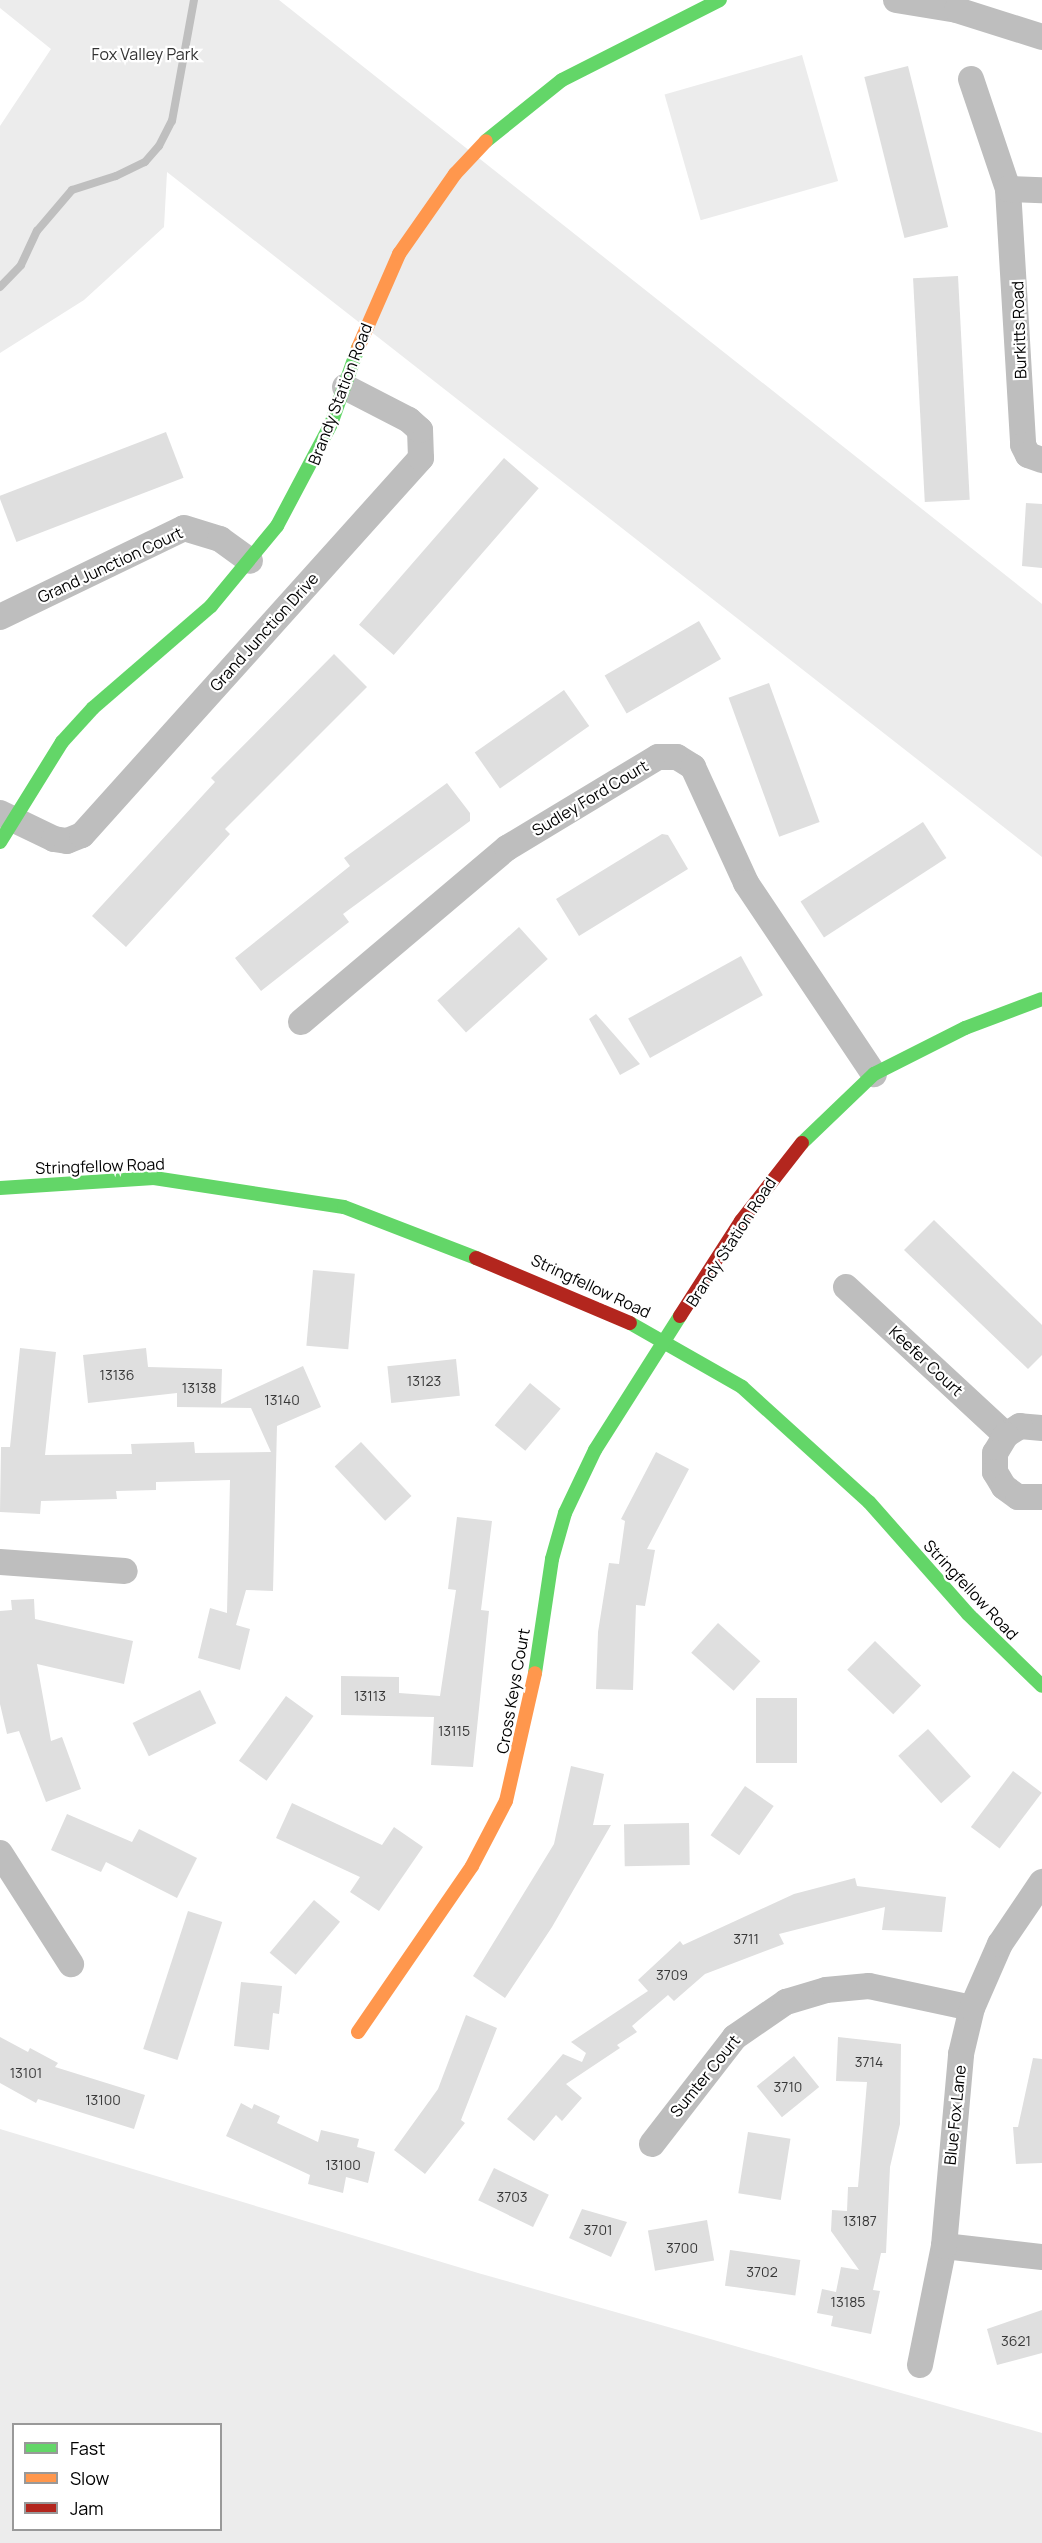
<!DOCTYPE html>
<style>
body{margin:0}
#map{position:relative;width:1042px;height:2543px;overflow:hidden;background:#fff;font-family:Manrope,sans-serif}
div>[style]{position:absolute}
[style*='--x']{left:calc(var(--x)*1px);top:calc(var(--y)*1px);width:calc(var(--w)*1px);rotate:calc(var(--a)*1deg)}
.green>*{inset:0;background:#ececec;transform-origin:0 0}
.stream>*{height:8px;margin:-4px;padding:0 4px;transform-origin:4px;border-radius:4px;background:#bfbfbf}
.building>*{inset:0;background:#dfdfdf;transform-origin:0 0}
.street>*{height:26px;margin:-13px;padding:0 13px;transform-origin:13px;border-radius:13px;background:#bebebe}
.fast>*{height:14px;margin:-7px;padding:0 7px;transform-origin:7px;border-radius:7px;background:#63d668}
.slow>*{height:14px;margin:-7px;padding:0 7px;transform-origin:7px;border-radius:7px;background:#ff974d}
.jam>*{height:14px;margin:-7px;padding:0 7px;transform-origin:7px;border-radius:7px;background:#b3261e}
span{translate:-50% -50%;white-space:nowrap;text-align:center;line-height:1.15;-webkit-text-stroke:4.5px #fff;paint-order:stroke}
.number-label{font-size:14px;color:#383838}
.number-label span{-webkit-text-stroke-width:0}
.park-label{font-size:16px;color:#333}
.street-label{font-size:16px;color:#000}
.legend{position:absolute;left:12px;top:2423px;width:210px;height:108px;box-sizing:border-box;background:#fff;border:2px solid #999;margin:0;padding:8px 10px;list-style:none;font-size:18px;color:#000}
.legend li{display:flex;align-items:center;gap:12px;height:30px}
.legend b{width:30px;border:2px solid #999}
</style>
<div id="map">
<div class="green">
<div style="clip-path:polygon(0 0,279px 0,1042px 604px,1042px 857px,167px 172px,164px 227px,84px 300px,0 353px,0 126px,51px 49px,0 8px)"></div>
<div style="left:802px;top:55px;width:131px;height:143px;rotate:74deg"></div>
<div style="clip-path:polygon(evenodd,0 2129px,478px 2273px,1042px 2433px,1042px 2543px,0 2543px,0 2129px,220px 2424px,220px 2530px,14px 2530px,14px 2424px,220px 2424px)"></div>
</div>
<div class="stream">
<div style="--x:0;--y:287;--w:30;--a:-46"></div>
<div style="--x:21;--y:265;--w:38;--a:-65"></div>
<div style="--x:37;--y:231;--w:54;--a:-49.5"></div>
<div style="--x:72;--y:190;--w:46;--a:-17.7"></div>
<div style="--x:116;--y:176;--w:32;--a:-26"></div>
<div style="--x:145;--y:162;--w:21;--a:-49"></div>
<div style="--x:159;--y:146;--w:28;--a:-63"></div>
<div style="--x:172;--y:121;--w:123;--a:-79.7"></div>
</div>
<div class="building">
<div style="left:908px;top:66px;width:166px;height:45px;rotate:76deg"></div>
<div style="left:958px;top:276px;width:224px;height:45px;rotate:87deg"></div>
<div style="left:166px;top:432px;width:49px;height:179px;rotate:69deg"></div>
<div style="left:504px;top:458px;width:46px;height:221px;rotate:41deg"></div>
<div style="clip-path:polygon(1026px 503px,1042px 504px,1042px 568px,1022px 566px)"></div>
<div style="left:699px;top:621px;width:44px;height:109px;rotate:60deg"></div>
<div style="clip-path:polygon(334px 654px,367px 687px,225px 829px,230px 834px,126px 947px,92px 916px,215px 782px,211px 778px)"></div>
<div style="left:769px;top:683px;width:148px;height:43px;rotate:70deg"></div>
<div style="left:564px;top:690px;width:44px;height:109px;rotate:55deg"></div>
<div style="clip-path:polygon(447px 783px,470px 813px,470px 821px,343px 914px,349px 922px,261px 991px,235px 958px,350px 866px,344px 858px)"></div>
<div style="left:923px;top:822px;width:43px;height:146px;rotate:57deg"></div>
<div style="clip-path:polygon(662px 834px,668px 835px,688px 869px,579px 936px,556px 899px)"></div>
<div style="left:519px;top:927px;width:43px;height:110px;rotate:48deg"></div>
<div style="left:741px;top:956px;width:45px;height:129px;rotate:61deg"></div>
<div style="clip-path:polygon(596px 1014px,640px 1064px,620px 1075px,589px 1019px)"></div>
<div style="clip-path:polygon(934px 1220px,1042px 1325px,1042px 1355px,1028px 1369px,904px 1250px)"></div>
<div style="left:313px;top:1270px;width:42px;height:76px;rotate:5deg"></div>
<div style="clip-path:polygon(20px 1348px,56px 1352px,45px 1455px,132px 1454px,131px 1444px,194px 1442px,195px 1453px,271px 1452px,251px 1408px,177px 1407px,177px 1393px,88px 1403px,83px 1355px,146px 1348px,148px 1367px,222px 1369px,221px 1404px,303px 1366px,321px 1407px,277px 1426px,273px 1591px,246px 1590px,236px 1625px,250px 1629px,240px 1670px,198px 1658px,210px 1608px,227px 1613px,230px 1480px,156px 1482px,156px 1490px,116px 1491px,117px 1499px,41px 1501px,40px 1514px,0 1512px,1px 1447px,10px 1447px)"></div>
<div style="left:456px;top:1359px;width:37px;height:69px;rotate:84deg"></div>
<div style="left:530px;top:1383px;width:40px;height:55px;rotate:40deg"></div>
<div style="left:361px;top:1442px;width:74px;height:36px;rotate:47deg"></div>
<div style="clip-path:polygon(656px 1452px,689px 1469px,647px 1549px,655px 1550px,645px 1606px,636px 1605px,633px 1690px,596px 1689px,598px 1632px,609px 1563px,619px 1564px,625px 1521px,621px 1519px)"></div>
<div style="clip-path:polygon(457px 1517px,492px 1521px,481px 1610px,489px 1611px,473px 1767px,431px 1765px,434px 1717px,341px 1715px,341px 1676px,399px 1677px,399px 1693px,440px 1696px,456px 1590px,448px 1589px)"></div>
<div style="clip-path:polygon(34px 1599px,35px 1619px,133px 1641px,124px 1684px,37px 1664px,51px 1741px,62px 1737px,81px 1789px,46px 1802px,19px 1731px,7px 1734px,0 1704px,0 1611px,12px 1610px,11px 1600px)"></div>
<div style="left:718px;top:1623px;width:57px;height:40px;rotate:42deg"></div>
<div style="left:875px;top:1641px;width:64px;height:40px;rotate:44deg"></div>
<div style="left:200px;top:1690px;width:37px;height:75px;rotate:64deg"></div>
<div style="left:286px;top:1696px;width:34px;height:80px;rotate:36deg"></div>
<div style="left:756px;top:1698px;width:41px;height:65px"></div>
<div style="left:928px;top:1729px;width:64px;height:40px;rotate:48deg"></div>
<div style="clip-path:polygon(571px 1766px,604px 1774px,593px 1825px,611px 1825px,552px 1927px,505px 1998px,473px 1976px,554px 1844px)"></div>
<div style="left:1013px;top:1771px;width:36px;height:70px;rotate:37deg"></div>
<div style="left:745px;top:1786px;width:35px;height:60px;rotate:35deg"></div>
<div style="clip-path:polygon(292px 1803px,382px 1845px,394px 1827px,423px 1847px,379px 1911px,350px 1892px,360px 1877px,276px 1838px)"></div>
<div style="clip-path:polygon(67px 1814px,132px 1842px,139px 1829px,197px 1858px,177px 1898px,106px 1862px,101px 1872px,51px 1850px)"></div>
<div style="left:689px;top:1823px;width:42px;height:65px;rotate:89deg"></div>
<div style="clip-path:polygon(855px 1878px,857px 1886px,946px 1897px,942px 1932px,882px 1930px,885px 1907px,779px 1934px,784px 1944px,705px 1974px,674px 2001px,668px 1995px,632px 2026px,637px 2032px,617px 2045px,620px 2048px,566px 2084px,582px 2098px,562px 2121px,556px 2115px,534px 2141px,507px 2119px,563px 2054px,582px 2062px,586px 2053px,571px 2042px,648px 1991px,638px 1980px,680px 1941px,683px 1945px,794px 1894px)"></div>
<div style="left:314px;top:1900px;width:34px;height:69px;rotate:40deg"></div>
<div style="left:188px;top:1911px;width:36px;height:145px;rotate:18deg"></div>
<div style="clip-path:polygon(241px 1982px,282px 1986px,279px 2014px,273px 2013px,269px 2050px,234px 2046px)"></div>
<div style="clip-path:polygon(466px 2015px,497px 2028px,461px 2120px,465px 2123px,425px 2174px,394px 2150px,438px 2089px)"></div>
<div style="clip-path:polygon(0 2037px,28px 2052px,30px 2048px,58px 2063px,55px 2067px,145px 2095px,134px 2129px,38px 2099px,36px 2103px,0 2083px)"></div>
<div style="clip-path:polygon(838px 2037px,901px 2044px,900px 2124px,890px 2167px,886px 2253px,881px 2253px,873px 2290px,880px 2291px,871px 2334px,831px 2326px,833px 2316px,817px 2313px,822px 2289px,836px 2292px,841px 2267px,859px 2270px,831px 2231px,832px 2210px,847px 2211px,848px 2187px,858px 2187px,867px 2082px,836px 2081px)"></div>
<div style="left:794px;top:2056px;width:40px;height:48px;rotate:51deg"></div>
<div style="clip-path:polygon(1033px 2058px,1042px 2059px,1042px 2163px,1016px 2164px,1013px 2127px,1018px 2127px)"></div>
<div style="clip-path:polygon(241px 2103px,252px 2109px,254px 2104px,280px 2116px,277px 2123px,318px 2142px,321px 2130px,359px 2139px,357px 2147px,375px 2152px,368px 2183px,346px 2177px,343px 2193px,308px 2184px,310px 2175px,226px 2136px)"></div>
<div style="left:748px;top:2132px;width:43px;height:62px;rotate:9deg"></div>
<div style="left:494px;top:2168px;width:61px;height:36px;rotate:26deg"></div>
<div style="clip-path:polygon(582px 2209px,627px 2222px,611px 2257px,569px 2238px)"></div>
<div style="left:707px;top:2220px;width:41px;height:60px;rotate:80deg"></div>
<div style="left:730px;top:2250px;width:71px;height:36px;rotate:8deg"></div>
<div style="clip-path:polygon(1042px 2310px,1042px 2353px,997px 2365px,987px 2329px)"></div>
</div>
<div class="street">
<div style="--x:896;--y:0;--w:62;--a:9.3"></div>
<div style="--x:957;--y:10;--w:89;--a:17.6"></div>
<div style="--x:971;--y:79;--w:116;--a:71.4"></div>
<div style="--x:1008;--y:189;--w:256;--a:86.6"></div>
<div style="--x:1023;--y:445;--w:11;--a:63"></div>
<div style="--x:1028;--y:455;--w:15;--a:20"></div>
<div style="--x:1008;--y:189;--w:34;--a:2"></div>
<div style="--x:0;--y:617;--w:204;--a:-25.8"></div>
<div style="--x:184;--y:528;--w:38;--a:17"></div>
<div style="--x:220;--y:539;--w:37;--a:36"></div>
<div style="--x:0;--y:813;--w:60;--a:25.7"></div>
<div style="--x:54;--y:839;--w:13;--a:9"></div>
<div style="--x:67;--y:841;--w:16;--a:-22"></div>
<div style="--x:82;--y:835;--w:507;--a:-48.04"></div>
<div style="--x:421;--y:458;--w:28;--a:-92"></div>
<div style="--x:420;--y:430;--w:15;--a:-138"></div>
<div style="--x:409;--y:420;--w:72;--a:-152.7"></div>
<div style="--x:301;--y:1022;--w:270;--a:-40.2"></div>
<div style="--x:507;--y:848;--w:176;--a:-31.1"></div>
<div style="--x:658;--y:757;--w:19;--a:0"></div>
<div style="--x:677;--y:757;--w:19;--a:32"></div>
<div style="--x:693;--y:767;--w:128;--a:65.4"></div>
<div style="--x:746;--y:883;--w:230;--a:56.2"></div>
<div style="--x:846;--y:1287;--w:218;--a:42.8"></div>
<div style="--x:1042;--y:1428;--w:22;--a:-175"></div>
<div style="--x:1020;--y:1426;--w:17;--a:147"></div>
<div style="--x:1006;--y:1435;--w:21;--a:121"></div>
<div style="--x:995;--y:1453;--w:19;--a:90"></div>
<div style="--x:995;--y:1472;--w:17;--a:59"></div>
<div style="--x:1004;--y:1487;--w:17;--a:36"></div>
<div style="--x:1018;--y:1497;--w:24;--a:0"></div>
<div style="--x:0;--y:1562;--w:125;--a:4.1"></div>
<div style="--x:0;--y:1853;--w:132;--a:57.4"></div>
<div style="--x:652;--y:2144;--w:135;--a:-52.2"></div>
<div style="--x:735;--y:2037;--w:62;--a:-34.5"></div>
<div style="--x:786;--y:2002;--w:42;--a:-16.7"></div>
<div style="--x:826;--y:1990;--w:43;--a:-5.3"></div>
<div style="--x:869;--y:1986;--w:105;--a:12.1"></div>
<div style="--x:944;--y:2246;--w:99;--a:6.4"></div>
<div style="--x:920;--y:2365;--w:121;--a:-78.6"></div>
<div style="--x:944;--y:2246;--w:193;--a:-84.9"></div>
<div style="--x:961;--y:2054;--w:47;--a:-76.6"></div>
<div style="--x:972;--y:2008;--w:70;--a:-66.4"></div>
<div style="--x:1000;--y:1944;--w:75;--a:-55.9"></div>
</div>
<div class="fast">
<div style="--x:486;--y:141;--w:97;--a:-38.8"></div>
<div style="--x:562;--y:80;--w:177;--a:-26.9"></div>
<div style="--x:0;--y:842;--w:118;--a:-58.2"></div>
<div style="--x:62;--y:742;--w:46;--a:-47.6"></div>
<div style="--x:93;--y:708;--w:156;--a:-40.8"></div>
<div style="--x:211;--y:606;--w:104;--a:-50.5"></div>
<div style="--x:277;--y:526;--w:115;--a:-62.1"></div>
<div style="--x:331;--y:424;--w:81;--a:-70.4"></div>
<div style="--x:802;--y:1143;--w:100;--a:-43.8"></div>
<div style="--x:874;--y:1074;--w:102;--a:-26.8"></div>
<div style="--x:965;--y:1028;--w:82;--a:-20.6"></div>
<div style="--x:0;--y:1188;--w:154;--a:-3.7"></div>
<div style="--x:154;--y:1178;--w:192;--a:8.7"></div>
<div style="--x:344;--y:1207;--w:142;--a:21.1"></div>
<div style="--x:630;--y:1323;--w:129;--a:29.7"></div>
<div style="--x:742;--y:1387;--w:171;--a:42.2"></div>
<div style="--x:869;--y:1502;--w:149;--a:48.5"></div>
<div style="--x:968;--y:1614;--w:103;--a:44.2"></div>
<div style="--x:535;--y:1673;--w:115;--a:-81.5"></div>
<div style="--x:552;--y:1559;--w:48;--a:-74.2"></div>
<div style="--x:565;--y:1513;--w:70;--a:-64.5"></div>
<div style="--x:595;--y:1450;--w:159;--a:-57.6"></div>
</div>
<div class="slow">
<div style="--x:358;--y:348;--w:103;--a:-66.4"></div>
<div style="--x:399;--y:254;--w:98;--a:-55"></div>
<div style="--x:455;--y:174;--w:45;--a:-46.8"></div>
<div style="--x:358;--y:2032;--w:201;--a:-55.5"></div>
<div style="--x:472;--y:1866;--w:73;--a:-62.4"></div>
<div style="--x:506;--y:1801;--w:131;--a:-77.2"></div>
</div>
<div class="jam">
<div style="--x:476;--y:1258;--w:167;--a:22.9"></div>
<div style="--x:680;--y:1316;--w:113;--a:-57.3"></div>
<div style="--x:741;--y:1221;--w:99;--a:-52"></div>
</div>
<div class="number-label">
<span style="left:117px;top:1375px">13136</span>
<span style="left:424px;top:1381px">13123</span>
<span style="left:199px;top:1388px">13138</span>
<span style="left:282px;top:1400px">13140</span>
<span style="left:370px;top:1696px">13113</span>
<span style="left:454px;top:1731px">13115</span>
<span style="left:746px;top:1939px">3711</span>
<span style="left:672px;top:1975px">3709</span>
<span style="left:869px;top:2062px">3714</span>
<span style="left:26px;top:2073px">13101</span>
<span style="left:788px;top:2087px">3710</span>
<span style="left:103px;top:2100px">13100</span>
<span style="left:343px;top:2165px">13100</span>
<span style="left:512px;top:2197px">3703</span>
<span style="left:860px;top:2221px">13187</span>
<span style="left:598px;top:2230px">3701</span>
<span style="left:682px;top:2248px">3700</span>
<span style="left:762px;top:2272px">3702</span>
<span style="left:848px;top:2302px">13185</span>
<span style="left:1016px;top:2341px">3621</span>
</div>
<div class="park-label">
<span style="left:145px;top:54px">Fox Valley Park</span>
</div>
<div class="street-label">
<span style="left:1019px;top:330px;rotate:-92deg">Burkitts Road</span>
<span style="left:340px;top:394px;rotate:-69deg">Brandy Station Road</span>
<span style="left:110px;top:565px;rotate:-25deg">Grand Junction Court</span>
<span style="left:264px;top:632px;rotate:-48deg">Grand Junction Drive</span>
<span style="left:590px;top:798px;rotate:-31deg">Sudley Ford Court</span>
<span style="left:100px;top:1166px;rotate:-2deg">Stringfellow Road</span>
<span style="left:731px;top:1242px;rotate:-57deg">Brandy Station Road</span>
<span style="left:591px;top:1286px;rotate:25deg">Stringfellow Road</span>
<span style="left:926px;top:1361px;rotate:43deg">Keefer Court</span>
<span style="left:971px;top:1590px;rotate:47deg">Stringfellow Road</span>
<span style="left:513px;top:1691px;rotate:-80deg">Cross Keys Court</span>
<span style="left:705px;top:2076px;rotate:-51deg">Sumter Court</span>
<span style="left:955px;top:2115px;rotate:-84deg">Blue Fox Lane</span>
</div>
<ul class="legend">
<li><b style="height:8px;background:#63d668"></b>Fast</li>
<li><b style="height:8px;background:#ff974d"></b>Slow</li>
<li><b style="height:8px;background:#b3261e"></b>Jam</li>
</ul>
</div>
